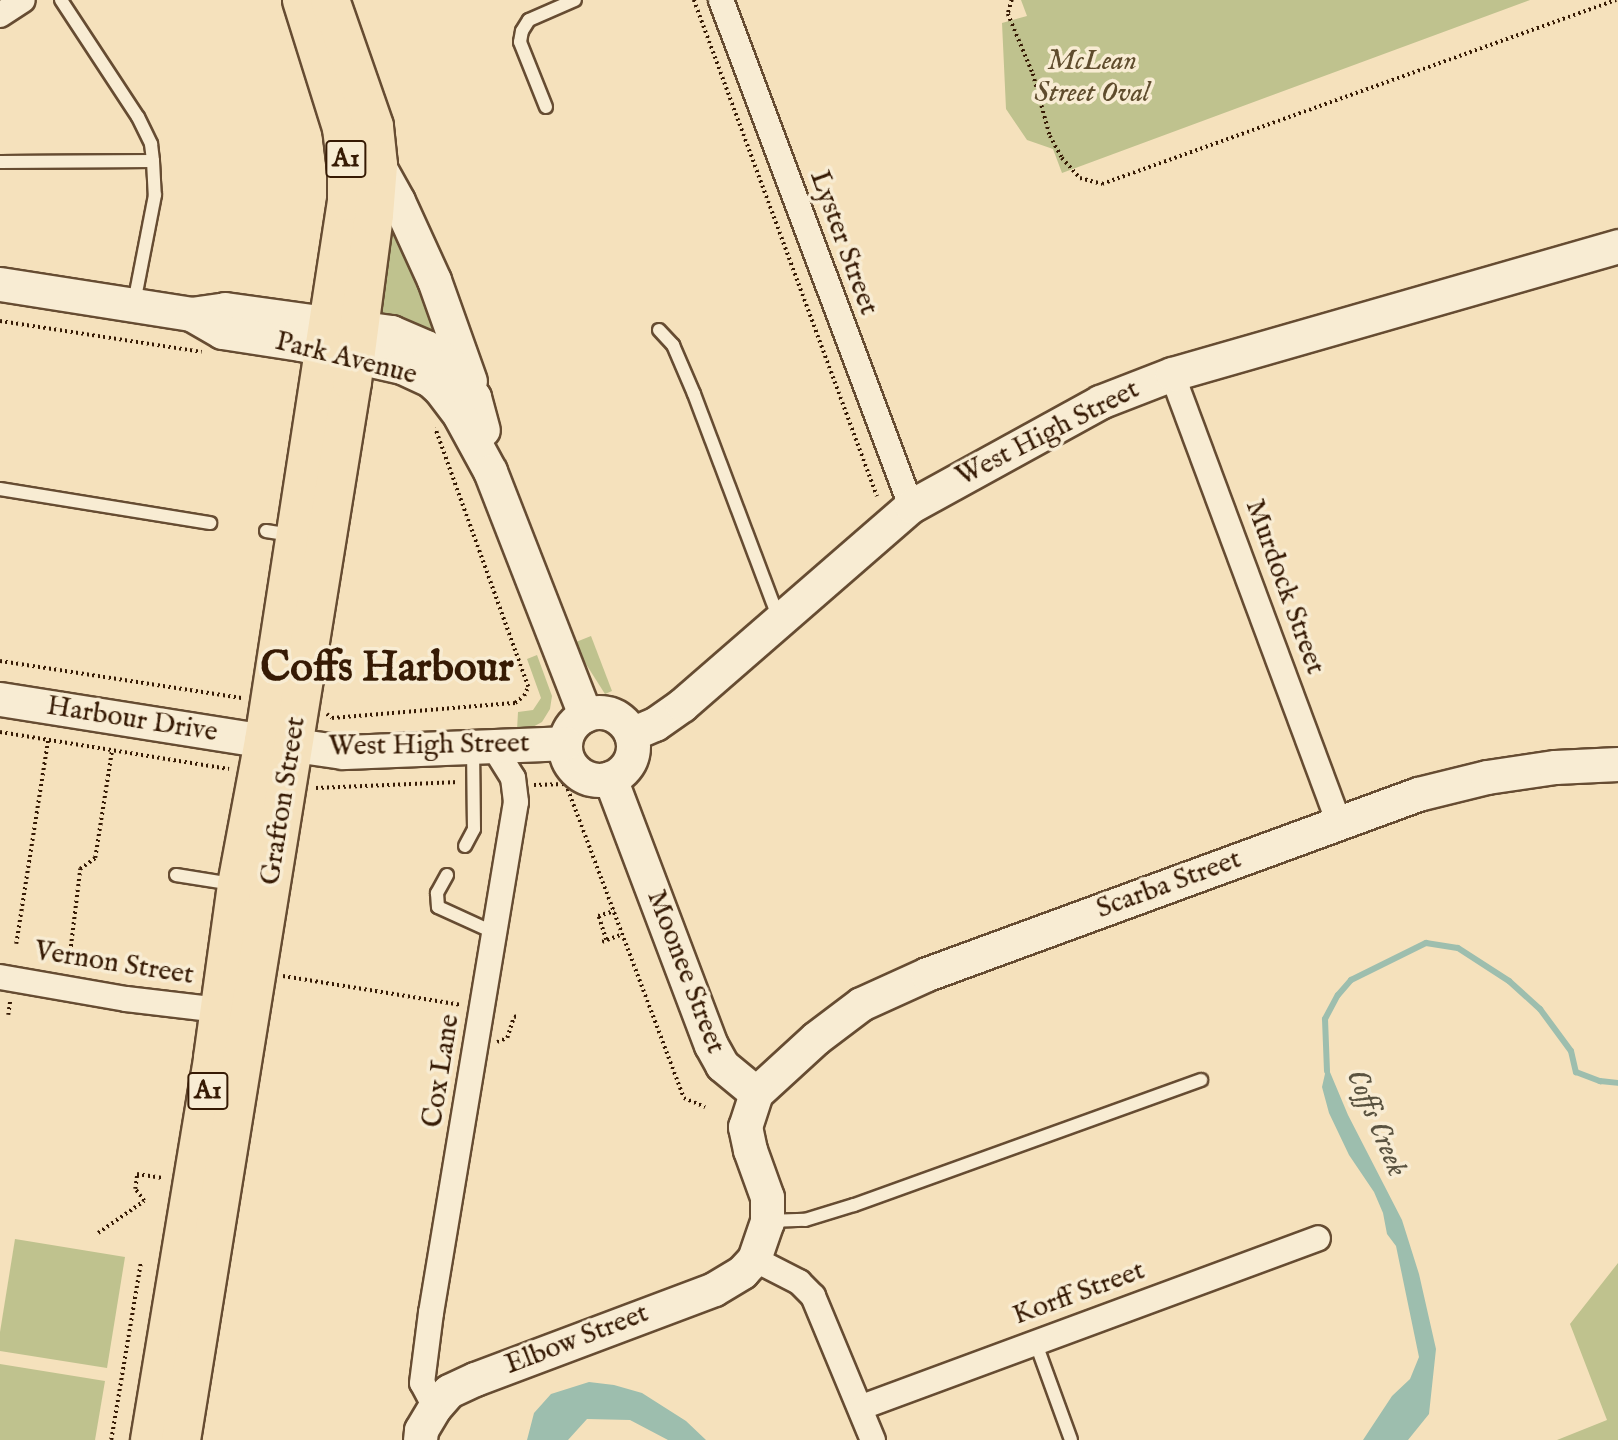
<!DOCTYPE html>
<style>
body{margin:0}
#map{position:relative;width:1618px;height:1440px;overflow:hidden;background:#f5e1bc;font-family:"IM FELL English",serif}
div>[style]{position:absolute}
[style*='--x']{left:calc(var(--x)*1px);top:calc(var(--y)*1px);width:calc(var(--w)*1px);rotate:calc(var(--a)*1deg)}
.green>*{inset:0;background:#bfc28e}
.water>*{inset:0;background:#9dbeae}
.stream>*{height:6px;margin:-3px;padding:0 3px;transform-origin:3px;border-radius:3px;background:#9dbeae}
.path>*{height:3.5px;margin-top:-1.75px;transform-origin:0;background:repeating-linear-gradient(90deg,#361a04 0 2px,transparent 0 5.5px)}
.roads{filter:drop-shadow(2px 0 #664c32) drop-shadow(-2px 0 #664c32) drop-shadow(0 2px #664c32) drop-shadow(0 -2px #664c32)}
.lane>*{height:12px;margin:-6px;padding:0 6px;transform-origin:6px;border-radius:6px;background:#f8ecd3}
.street>*{height:24px;margin:-12px;padding:0 12px;transform-origin:12px;border-radius:12px;background:#f8ecd3}
.secondary>*{height:33px;margin:-16.5px;padding:0 16.5px;transform-origin:16.5px;border-radius:16.5px;background:#f8ecd3}
.secondary>.ring{margin:-16.5px;padding:0;box-sizing:content-box;background:none;border:33px solid #f8ecd3;border-radius:50%}
.highway>*{height:38px;margin:-19px;padding:0 19px;transform-origin:19px;border-radius:19px;background:#f5e1bc}
span{translate:-50% -50%;white-space:nowrap;text-align:center;line-height:1.15;-webkit-text-stroke:7px #f8ecd3;paint-order:stroke}
.shield-label span{padding:2px 5px;background:#f8ecd3;border:2px solid;border-radius:5px;-webkit-text-stroke-width:0}
.shield-label{font-size:26px;color:#361a04;font-weight:700}
.park-label{font-size:28px;color:#5f4c2d;font-style:italic}
.street-label{font-size:28px;color:#361a04}
.water-label{font-size:30px;color:#5a5340;font-style:italic}
.town-label{font-size:42px;color:#361a04;font-weight:700}
</style>
<div id="map">
<div class="green">
<div style="clip-path:polygon(1021px 0,1530px 0,1062px 173px,1053px 149px,1027px 140px,1006px 109px,1002px 23px,1027px 16px)"></div>
<div style="clip-path:polygon(393px 221px,453px 347px,375px 313px,387px 236px)"></div>
<div style="clip-path:polygon(591px 636px,612px 691px,605px 694px,584px 661px,576px 642px)"></div>
<div style="clip-path:polygon(537px 655px,552px 696px,550px 709px,542px 722px,529px 729px,517px 730px,518px 712px,533px 710px,541px 698px,527px 659px)"></div>
<div style="clip-path:polygon(15px 1239px,125px 1257px,107px 1368px,0 1351px,0 1332px)"></div>
<div style="clip-path:polygon(1618px 1263px,1618px 1440px,1557px 1440px,1607px 1420px,1570px 1324px)"></div>
<div style="clip-path:polygon(0 1364px,105px 1381px,95px 1440px,0 1440px)"></div>
</div>
<div class="water">
<div style="clip-path:polygon(1327px 1065px,1348px 1115px,1402px 1220px,1419px 1274px,1436px 1349px,1429px 1414px,1408px 1440px,1363px 1440px,1392px 1396px,1410px 1379px,1419px 1357px,1396px 1246px,1387px 1234px,1383px 1213px,1374px 1192px,1349px 1155px,1329px 1113px,1322px 1087px)"></div>
<div style="clip-path:polygon(589px 1382px,614px 1385px,642px 1393px,686px 1421px,706px 1440px,668px 1440px,630px 1420px,587px 1419px,568px 1440px,527px 1440px,534px 1413px,551px 1394px)"></div>
</div>
<div class="stream">
<div style="--x:1327;--y:1071;--w:52;--a:-92.2"></div>
<div style="--x:1325;--y:1019;--w:27;--a:-62"></div>
<div style="--x:1338;--y:995;--w:20;--a:-49"></div>
<div style="--x:1351;--y:980;--w:84;--a:-26.3"></div>
<div style="--x:1426;--y:943;--w:32;--a:9"></div>
<div style="--x:1458;--y:948;--w:61;--a:32.9"></div>
<div style="--x:1509;--y:981;--w:42;--a:42.1"></div>
<div style="--x:1540;--y:1009;--w:52;--a:53.6"></div>
<div style="--x:1571;--y:1051;--w:22;--a:77"></div>
<div style="--x:1576;--y:1072;--w:26;--a:21"></div>
<div style="--x:1600;--y:1081;--w:18;--a:6"></div>
</div>
<div class="path">
<div style="--x:694;--y:0;--w:529;--a:69.75"></div>
<div style="--x:1012;--y:0;--w:15;--a:106"></div>
<div style="--x:1008;--y:14;--w:65;--a:67.4"></div>
<div style="--x:1033;--y:74;--w:64;--a:74.7"></div>
<div style="--x:1050;--y:136;--w:25;--a:61"></div>
<div style="--x:1062;--y:158;--w:27;--a:48"></div>
<div style="--x:1080;--y:178;--w:23;--a:15"></div>
<div style="--x:1102;--y:184;--w:546;--a:-19.7"></div>
<div style="--x:0;--y:321;--w:204;--a:8.7"></div>
<div style="--x:0;--y:661;--w:246;--a:8.7"></div>
<div style="--x:327;--y:714;--w:6;--a:39"></div>
<div style="--x:332;--y:718;--w:184;--a:-4.7"></div>
<div style="--x:515;--y:703;--w:11;--a:-38"></div>
<div style="--x:524;--y:696;--w:10;--a:-66"></div>
<div style="--x:528;--y:687;--w:275;--a:-109.8"></div>
<div style="--x:0;--y:732;--w:232;--a:9.2"></div>
<div style="--x:534;--y:785;--w:32;--a:-2"></div>
<div style="--x:566;--y:784;--w:335;--a:69.4"></div>
<div style="--x:684;--y:1098;--w:23;--a:23"></div>
<div style="--x:316;--y:788;--w:143;--a:-2.4"></div>
<div style="--x:606;--y:940;--w:25;--a:-108"></div>
<div style="--x:598;--y:916;--w:17;--a:-17"></div>
<div style="--x:602;--y:942;--w:22;--a:-21"></div>
<div style="--x:16;--y:944;--w:206;--a:-81.1"></div>
<div style="--x:70;--y:952;--w:84;--a:-83.1"></div>
<div style="--x:80;--y:869;--w:19;--a:-36"></div>
<div style="--x:95;--y:858;--w:109;--a:-81.1"></div>
<div style="--x:283;--y:976;--w:181;--a:9.2"></div>
<div style="--x:8;--y:1015;--w:15;--a:-82"></div>
<div style="--x:497;--y:1042;--w:11;--a:-22"></div>
<div style="--x:507;--y:1038;--w:22;--a:-72"></div>
<div style="--x:514;--y:1017;--w:4;--a:-14"></div>
<div style="--x:98;--y:1233;--w:56;--a:-34.8"></div>
<div style="--x:144;--y:1201;--w:15;--a:-127"></div>
<div style="--x:135;--y:1189;--w:15;--a:-82"></div>
<div style="--x:137;--y:1174;--w:26;--a:9"></div>
<div style="--x:111;--y:1440;--w:181;--a:-80.5"></div>
</div>
<div class="roads">
<div class="lane">
<div style="--x:61;--y:0;--w:140;--a:56.7"></div>
<div style="--x:138;--y:117;--w:30;--a:64"></div>
<div style="--x:151;--y:144;--w:17;--a:83"></div>
<div style="--x:546;--y:107;--w:70;--a:-111.8"></div>
<div style="--x:520;--y:42;--w:11;--a:-80"></div>
<div style="--x:522;--y:31;--w:13;--a:-58"></div>
<div style="--x:529;--y:20;--w:50;--a:-23.5"></div>
<div style="--x:0;--y:162;--w:153;--a:-0.4"></div>
<div style="--x:153;--y:161;--w:34;--a:87"></div>
<div style="--x:155;--y:195;--w:110;--a:101"></div>
<div style="--x:659;--y:330;--w:21;--a:47"></div>
<div style="--x:673;--y:345;--w:53;--a:66.8"></div>
<div style="--x:694;--y:394;--w:241;--a:69.3"></div>
<div style="--x:0;--y:489;--w:213;--a:9.2"></div>
<div style="--x:266;--y:531;--w:24;--a:9"></div>
<div style="--x:465;--y:846;--w:19;--a:-62"></div>
<div style="--x:474;--y:829;--w:80;--a:-90.7"></div>
<div style="--x:176;--y:875;--w:58;--a:9"></div>
<div style="--x:447;--y:875;--w:21;--a:119"></div>
<div style="--x:437;--y:893;--w:14;--a:86"></div>
<div style="--x:438;--y:907;--w:63;--a:24.5"></div>
<div style="--x:767;--y:1221;--w:38;--a:-2"></div>
<div style="--x:805;--y:1220;--w:51;--a:-17"></div>
<div style="--x:854;--y:1205;--w:369;--a:-19.8"></div>
<div style="--x:1035;--y:1341;--w:105;--a:70"></div>
</div>
<div class="street">
<div style="--x:721;--y:0;--w:540;--a:69.42"></div>
<div style="--x:0;--y:15;--w:27;--a:-33"></div>
<div style="--x:1172;--y:374;--w:478;--a:69.6"></div>
<div style="--x:0;--y:977;--w:128;--a:9.9"></div>
<div style="--x:126;--y:999;--w:94;--a:6.7"></div>
<div style="--x:754;--y:1259;--w:51;--a:27.1"></div>
<div style="--x:799;--y:1282;--w:20;--a:45"></div>
<div style="--x:813;--y:1296;--w:156;--a:67.4"></div>
<div style="--x:435;--y:1407;--w:27;--a:-118"></div>
<div style="--x:422;--y:1383;--w:71;--a:-82.7"></div>
<div style="--x:431;--y:1313;--w:518;--a:-80.56"></div>
<div style="--x:516;--y:802;--w:24;--a:-97"></div>
<div style="--x:513;--y:778;--w:36;--a:-122"></div>
<div style="--x:862;--y:1407;--w:486;--a:-20.3"></div>
</div>
<div class="secondary">
<div style="--x:378;--y:165;--w:41;--a:60.9"></div>
<div style="--x:398;--y:201;--w:87;--a:65.5"></div>
<div style="--x:434;--y:280;--w:107;--a:70.4"></div>
<div style="--x:0;--y:284;--w:193;--a:8.9"></div>
<div style="--x:191;--y:314;--w:34;--a:-8"></div>
<div style="--x:225;--y:309;--w:168;--a:7.9"></div>
<div style="--x:391;--y:332;--w:38;--a:23"></div>
<div style="--x:426;--y:347;--w:29;--a:35"></div>
<div style="--x:450;--y:364;--w:41;--a:54"></div>
<div style="--x:474;--y:397;--w:34;--a:75"></div>
<div style="--x:191;--y:314;--w:36;--a:30"></div>
<div style="--x:222;--y:332;--w:79;--a:8.7"></div>
<div style="--x:300;--y:344;--w:105;--a:12.7"></div>
<div style="--x:402;--y:367;--w:31;--a:25"></div>
<div style="--x:430;--y:380;--w:13;--a:42"></div>
<div style="--x:440;--y:389;--w:34;--a:53"></div>
<div style="--x:460;--y:416;--w:63;--a:61.4"></div>
<div style="--x:490;--y:471;--w:262;--a:68.7"></div>
<div style="--x:0;--y:699;--w:267;--a:9"></div>
<div class="ring" style="left:565px;top:712px;width:35px;height:35px"></div>
<div style="--x:631;--y:734;--w:26;--a:-23"></div>
<div style="--x:655;--y:724;--w:33;--a:-35"></div>
<div style="--x:682;--y:705;--w:303;--a:-41"></div>
<div style="--x:911;--y:506;--w:216;--a:-28.8"></div>
<div style="--x:1100;--y:402;--w:77;--a:-21.3"></div>
<div style="--x:1172;--y:374;--w:464;--a:-16"></div>
<div style="--x:294;--y:745;--w:49;--a:8.1"></div>
<div style="--x:343;--y:752;--w:222;--a:-2.3"></div>
<div style="--x:610;--y:778;--w:285;--a:69.3"></div>
<div style="--x:711;--y:1045;--w:23;--a:61"></div>
<div style="--x:722;--y:1065;--w:44;--a:39.5"></div>
<div style="--x:756;--y:1093;--w:81;--a:-42.5"></div>
<div style="--x:816;--y:1038;--w:56;--a:-37.1"></div>
<div style="--x:861;--y:1004;--w:72;--a:-24.4"></div>
<div style="--x:927;--y:974;--w:523;--a:-20.13"></div>
<div style="--x:1418;--y:794;--w:71;--a:-13.8"></div>
<div style="--x:1487;--y:777;--w:69;--a:-8.4"></div>
<div style="--x:1555;--y:767;--w:63;--a:-2.7"></div>
<div style="--x:420;--y:1440;--w:10;--a:-84"></div>
<div style="--x:421;--y:1430;--w:27;--a:-59"></div>
<div style="--x:435;--y:1407;--w:21;--a:-49"></div>
<div style="--x:449;--y:1391;--w:29;--a:-25"></div>
<div style="--x:475;--y:1379;--w:255;--a:-20.6"></div>
<div style="--x:714;--y:1289;--w:33;--a:-31"></div>
<div style="--x:742;--y:1272;--w:18;--a:-47"></div>
<div style="--x:754;--y:1259;--w:39;--a:-71"></div>
<div style="--x:767;--y:1222;--w:25;--a:-90"></div>
<div style="--x:767;--y:1197;--w:50;--a:-109.9"></div>
<div style="--x:750;--y:1150;--w:24;--a:-102"></div>
<div style="--x:745;--y:1127;--w:36;--a:-72"></div>
</div>
<div class="highway">
<div style="--x:150;--y:1440;--w:387;--a:-80.6"></div>
<div style="--x:213;--y:1058;--w:175;--a:-82.1"></div>
<div style="--x:237;--y:885;--w:147;--a:-79.4"></div>
<div style="--x:264;--y:741;--w:546;--a:-81.26"></div>
<div style="--x:347;--y:201;--w:31;--a:-90"></div>
<div style="--x:347;--y:170;--w:42;--a:-96.8"></div>
<div style="--x:342;--y:128;--w:134;--a:-107.4"></div>
<div style="--x:181;--y:1440;--w:1072;--a:-80.82"></div>
<div style="--x:352;--y:382;--w:168;--a:-82.5"></div>
<div style="--x:374;--y:215;--w:50;--a:-85.4"></div>
<div style="--x:378;--y:165;--w:39;--a:-96"></div>
<div style="--x:374;--y:126;--w:133;--a:-109.2"></div>
</div>
</div>
<div class="shield-label">
<span style="left:346px;top:159px">A1</span>
<span style="left:208px;top:1091px">A1</span>
</div>
<div class="park-label">
<span style="left:1092px;top:78px">McLean<br>Street Oval</span>
</div>
<div class="street-label">
<span style="left:843px;top:243px;rotate:70deg">Lyster Street</span>
<span style="left:346px;top:359px;rotate:14deg">Park Avenue</span>
<span style="left:1048px;top:434px;rotate:-27deg">West High Street</span>
<span style="left:1284px;top:587px;rotate:70deg">Murdock Street</span>
<span style="left:132px;top:720px;rotate:9deg">Harbour Drive</span>
<span style="left:429px;top:746px;rotate:-1deg">West High Street</span>
<span style="left:284px;top:801px;rotate:-81deg">Grafton Street</span>
<span style="left:1169px;top:885px;rotate:-20deg">Scarba Street</span>
<span style="left:114px;top:964px;rotate:9deg">Vernon Street</span>
<span style="left:685px;top:972px;rotate:69deg">Moonee Street</span>
<span style="left:442px;top:1071px;rotate:-81deg">Cox Lane</span>
<span style="left:1079px;top:1294px;rotate:-20deg">Korff Street</span>
<span style="left:577px;top:1340px;rotate:-21deg">Elbow Street</span>
</div>
<div class="water-label">
<span style="left:1376px;top:1123px;rotate:67deg">Coffs Creek</span>
</div>
<div class="town-label">
<span style="left:387px;top:669px">Coffs Harbour</span>
</div>
</div>
